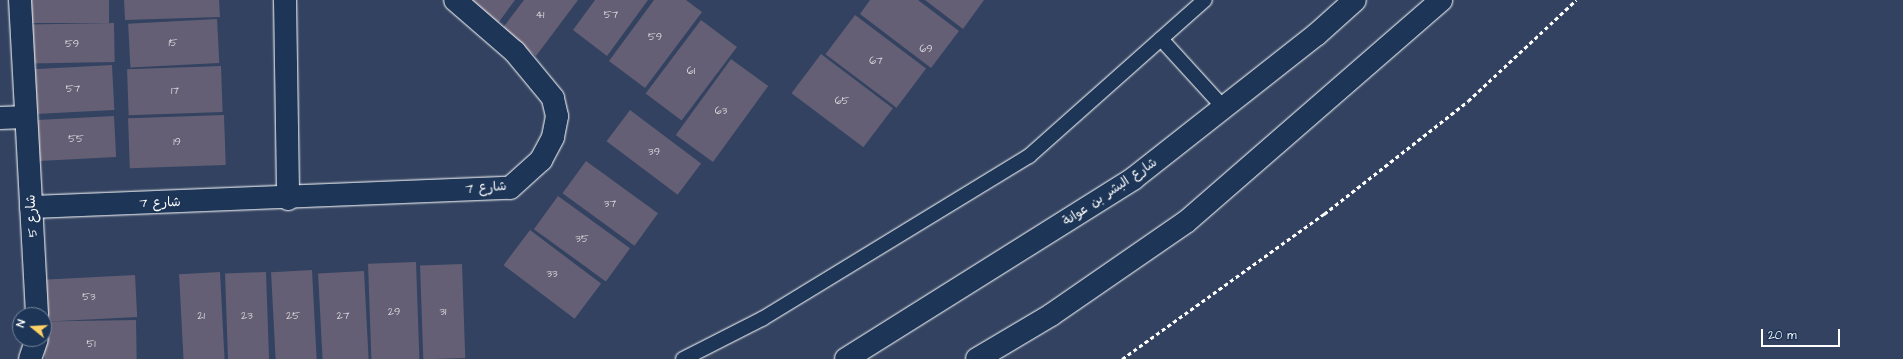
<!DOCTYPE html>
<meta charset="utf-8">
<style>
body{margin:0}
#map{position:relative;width:1903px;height:359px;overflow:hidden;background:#324260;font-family:"Architects Daughter","Playpen Sans Arabic",sans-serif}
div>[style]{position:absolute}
.building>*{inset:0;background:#645f74;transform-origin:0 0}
.path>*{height:2.5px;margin-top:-1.25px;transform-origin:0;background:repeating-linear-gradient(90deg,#fff 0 4px,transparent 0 7px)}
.roads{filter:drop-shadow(0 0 1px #fff) drop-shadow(0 0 1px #fff)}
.service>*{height:14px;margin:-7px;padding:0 7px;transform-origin:7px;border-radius:7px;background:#1d3557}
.minor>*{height:22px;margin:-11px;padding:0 11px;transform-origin:11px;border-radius:11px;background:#1d3557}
.secondary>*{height:22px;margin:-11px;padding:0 11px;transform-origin:11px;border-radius:11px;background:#1d3557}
span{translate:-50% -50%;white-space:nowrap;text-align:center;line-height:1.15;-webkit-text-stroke:3px #1d3557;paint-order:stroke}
.number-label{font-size:11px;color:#d8d7dc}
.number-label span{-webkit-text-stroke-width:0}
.street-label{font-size:13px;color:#fff}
.north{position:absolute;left:12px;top:307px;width:40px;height:40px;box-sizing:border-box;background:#1d3557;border:1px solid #77869a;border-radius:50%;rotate:288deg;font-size:11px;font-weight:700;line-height:16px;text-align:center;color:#fff}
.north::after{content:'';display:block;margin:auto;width:14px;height:18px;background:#ffd166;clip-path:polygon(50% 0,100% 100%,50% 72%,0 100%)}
.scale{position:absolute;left:1761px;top:329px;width:79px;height:18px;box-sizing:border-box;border:2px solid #fff;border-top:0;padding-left:5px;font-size:12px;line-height:14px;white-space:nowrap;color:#fff;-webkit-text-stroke:3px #1d3557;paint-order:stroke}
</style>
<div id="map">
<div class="building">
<i style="left:26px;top:0;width:83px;height:23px"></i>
<i style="clip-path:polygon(124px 0,219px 0,220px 17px,125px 20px)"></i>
<i style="clip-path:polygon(461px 0,515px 0,496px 26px)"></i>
<i style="clip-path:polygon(524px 0,578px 0,536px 56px,502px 29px)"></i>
<i style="clip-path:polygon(595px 0,648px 0,607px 56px,573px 30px)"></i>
<i style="clip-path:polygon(654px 0,686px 0,702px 12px,645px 88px,609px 61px)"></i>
<i style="clip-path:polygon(870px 0,918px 0,959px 31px,931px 68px,860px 14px)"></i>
<i style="clip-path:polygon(925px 0,984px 0,963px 29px)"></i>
<i style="left:855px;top:15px;width:89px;height:49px;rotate:37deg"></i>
<i style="left:217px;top:19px;width:44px;height:89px;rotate:87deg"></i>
<i style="left:701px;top:20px;width:45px;height:92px;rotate:37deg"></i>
<i style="left:114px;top:23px;width:39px;height:85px;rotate:89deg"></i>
<i style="left:821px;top:54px;width:90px;height:49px;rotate:37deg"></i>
<i style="left:731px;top:59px;width:46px;height:94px;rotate:36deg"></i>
<i style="left:112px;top:65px;width:45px;height:79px;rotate:87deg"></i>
<i style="left:221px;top:66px;width:46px;height:94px;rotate:88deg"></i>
<i style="left:630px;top:110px;width:89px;height:39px;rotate:37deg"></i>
<i style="left:224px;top:115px;width:50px;height:96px;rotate:88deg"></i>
<i style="left:114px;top:116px;width:41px;height:77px;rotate:87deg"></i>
<i style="left:586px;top:161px;width:89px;height:40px;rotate:36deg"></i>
<i style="left:558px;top:196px;width:89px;height:41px;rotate:36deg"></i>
<i style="left:530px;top:230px;width:89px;height:44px;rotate:37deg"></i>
<i style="left:416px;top:262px;width:97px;height:48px;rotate:88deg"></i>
<i style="left:462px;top:264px;width:94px;height:42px;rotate:88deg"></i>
<i style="left:312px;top:270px;width:89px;height:41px;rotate:87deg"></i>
<i style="left:364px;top:271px;width:88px;height:46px;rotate:87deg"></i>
<i style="left:220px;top:272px;width:87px;height:41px;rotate:87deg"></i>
<i style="left:266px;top:272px;width:87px;height:41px;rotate:88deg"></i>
<i style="left:135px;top:275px;width:42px;height:93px;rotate:87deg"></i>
<i style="left:136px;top:320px;width:39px;height:92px;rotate:89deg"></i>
</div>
<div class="path">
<i style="left:1122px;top:359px;width:249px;rotate:-35.7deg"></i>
<i style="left:1324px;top:214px;width:183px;rotate:-38.1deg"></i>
<i style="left:1468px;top:101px;width:148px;rotate:-43.1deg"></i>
</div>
<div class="roads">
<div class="service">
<i style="left:1161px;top:39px;width:93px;rotate:47.6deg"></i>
<i style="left:683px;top:359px;width:89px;rotate:-26.9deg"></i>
<i style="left:762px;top:319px;width:313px;rotate:-31.4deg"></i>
<i style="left:1029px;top:156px;width:235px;rotate:-41.6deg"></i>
</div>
<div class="minor">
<i style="left:20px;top:0;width:315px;rotate:86.9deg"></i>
<i style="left:285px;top:0;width:199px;rotate:89.1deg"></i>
<i style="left:0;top:118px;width:26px;rotate:-2deg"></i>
<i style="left:31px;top:207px;width:479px;rotate:-2.3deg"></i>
<i style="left:510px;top:188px;width:42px;rotate:-42.1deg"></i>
<i style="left:541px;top:160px;width:26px;rotate:-62deg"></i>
<i style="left:553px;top:137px;width:21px;rotate:-79deg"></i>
<i style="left:557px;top:116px;width:18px;rotate:-103deg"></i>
<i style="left:553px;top:98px;width:60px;rotate:-129.6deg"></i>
<i style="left:515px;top:52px;width:79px;rotate:-139.1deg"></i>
<i style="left:30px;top:359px;width:21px;rotate:-71deg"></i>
</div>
<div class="secondary">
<i style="left:846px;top:359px;width:340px;rotate:-32.1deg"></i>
<i style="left:1134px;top:178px;width:231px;rotate:-38.2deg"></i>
<i style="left:1316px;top:35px;width:52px;rotate:-41.9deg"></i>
<i style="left:977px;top:359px;width:86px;rotate:-30.7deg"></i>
<i style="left:1051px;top:315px;width:164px;rotate:-34.6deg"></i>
<i style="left:1186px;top:222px;width:338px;rotate:-41deg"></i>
</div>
</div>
<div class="number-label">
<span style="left:540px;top:15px">41</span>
<span style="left:611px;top:15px">57</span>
<span style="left:655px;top:37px">59</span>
<span style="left:173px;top:43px">15</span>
<span style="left:72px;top:44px">59</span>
<span style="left:926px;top:49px">69</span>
<span style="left:876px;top:61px">67</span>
<span style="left:691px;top:71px">61</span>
<span style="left:73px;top:89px">57</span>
<span style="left:175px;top:91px">17</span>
<span style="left:842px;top:101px">65</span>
<span style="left:721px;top:111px">63</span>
<span style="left:76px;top:139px">55</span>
<span style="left:177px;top:142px">19</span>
<span style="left:654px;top:152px">39</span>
<span style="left:610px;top:204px">37</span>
<span style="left:582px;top:239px">35</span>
<span style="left:552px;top:274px">33</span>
<span style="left:89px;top:297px">53</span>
<span style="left:394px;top:312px">29</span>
<span style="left:443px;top:312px">31</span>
<span style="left:201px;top:316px">21</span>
<span style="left:247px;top:316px">23</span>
<span style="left:293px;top:316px">25</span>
<span style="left:343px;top:316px">27</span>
<span style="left:91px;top:344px">51</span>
</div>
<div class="street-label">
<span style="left:486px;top:188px;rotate:-5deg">شارع 7</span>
<span style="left:1110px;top:192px;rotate:-34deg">شارع البشر بن عوانة</span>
<span style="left:160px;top:203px;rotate:-2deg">شارع 7</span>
<span style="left:32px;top:216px;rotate:-93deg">شارع 5</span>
</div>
<div class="north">N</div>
<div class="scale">20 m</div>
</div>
